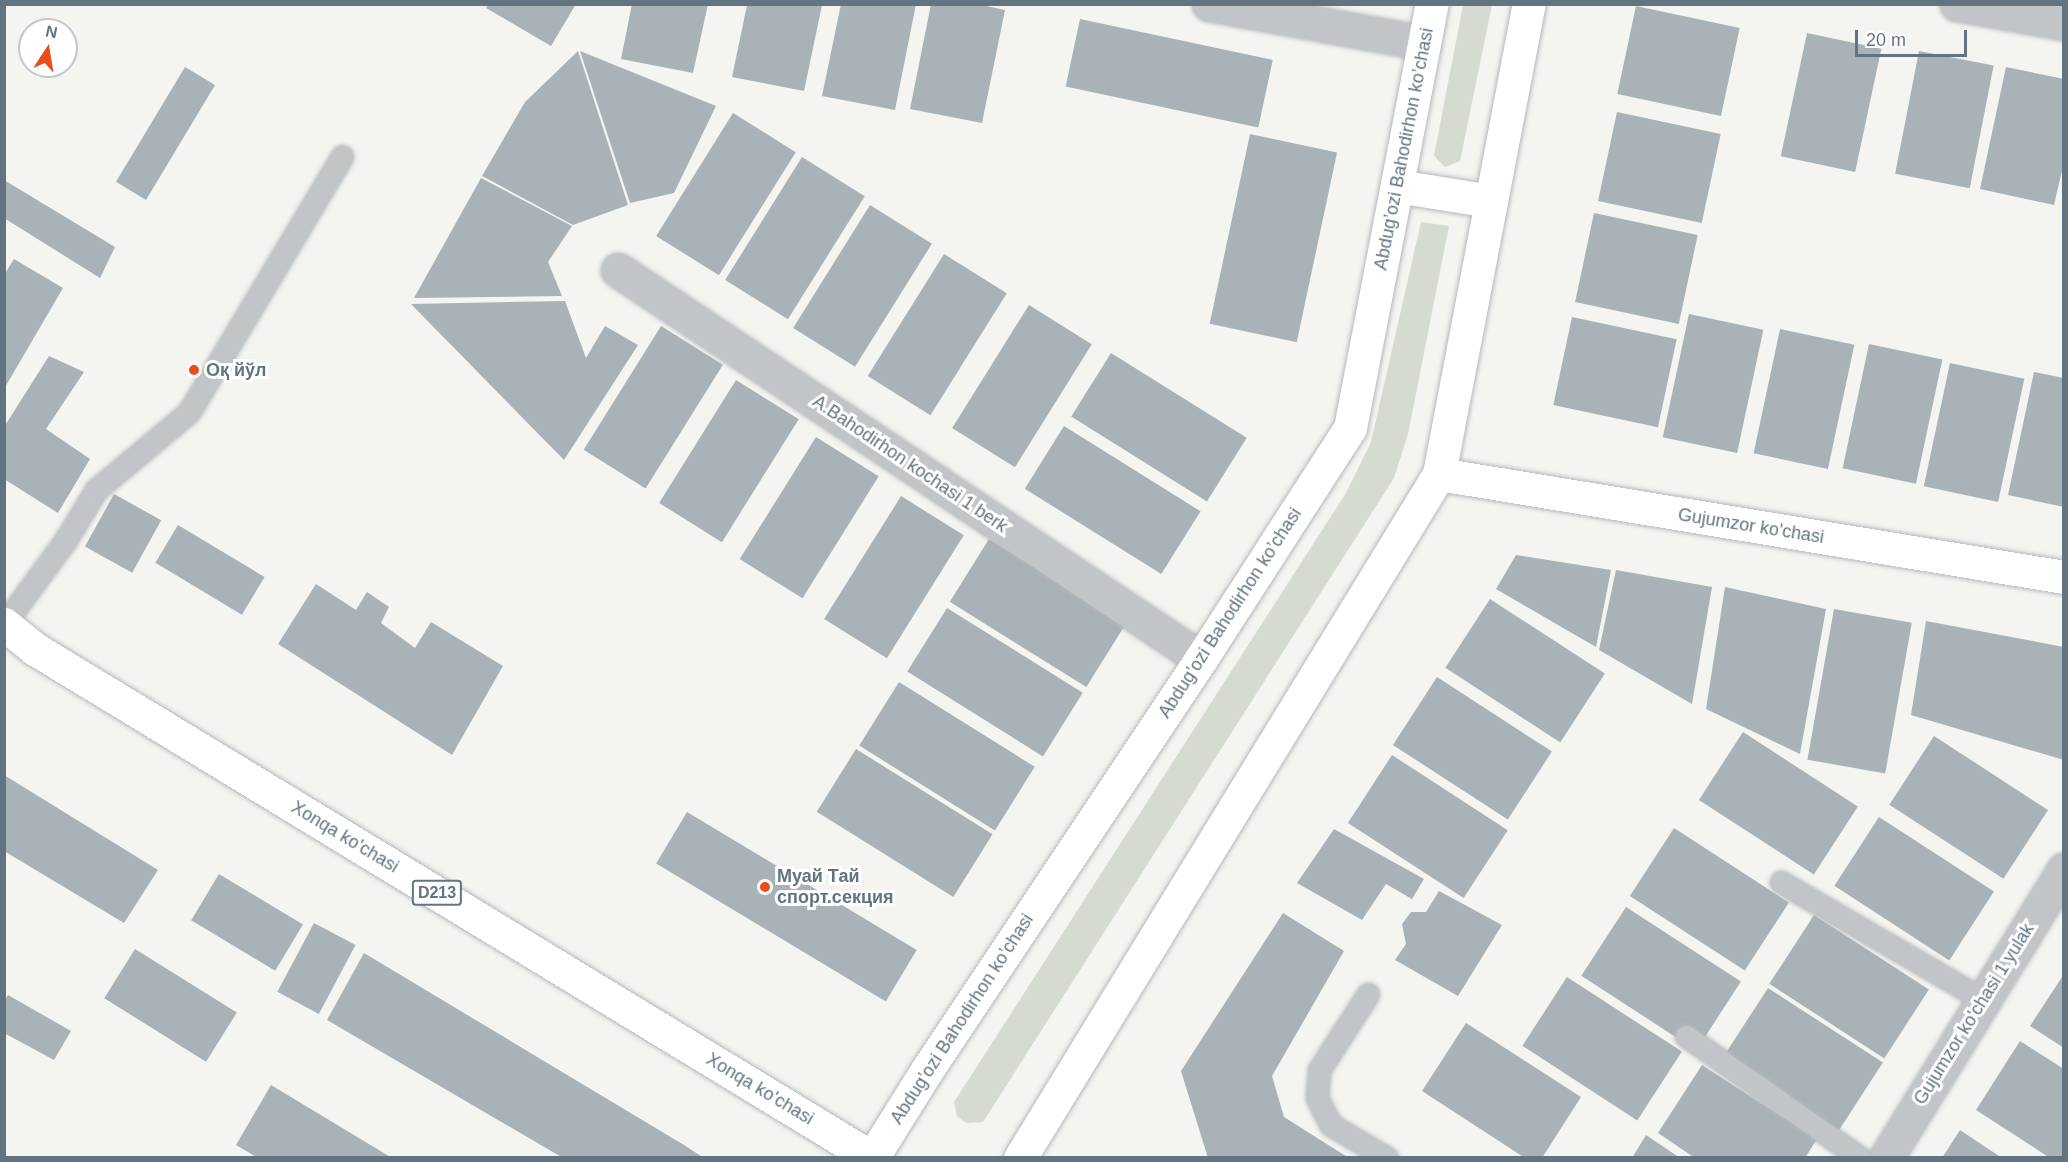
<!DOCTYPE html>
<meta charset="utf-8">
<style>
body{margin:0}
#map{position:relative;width:2068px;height:1162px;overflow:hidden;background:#f4f4f0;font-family:Helvetica,sans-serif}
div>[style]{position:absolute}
.green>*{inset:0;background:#d5dbd1}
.building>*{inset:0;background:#a9b2b7;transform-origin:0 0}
.roads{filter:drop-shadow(0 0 2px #b3b9bd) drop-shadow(0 0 2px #b3b9bd)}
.lane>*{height:21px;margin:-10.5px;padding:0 10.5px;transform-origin:10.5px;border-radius:10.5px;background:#c1c5c8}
.street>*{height:33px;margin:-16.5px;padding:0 16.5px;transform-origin:16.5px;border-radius:16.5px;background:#c1c5c8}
.secondary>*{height:33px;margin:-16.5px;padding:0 16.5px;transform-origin:16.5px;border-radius:16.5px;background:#fff}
.primary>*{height:33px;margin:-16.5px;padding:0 16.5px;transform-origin:16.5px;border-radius:16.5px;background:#fff}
.dots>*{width:16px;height:16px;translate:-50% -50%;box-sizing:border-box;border:3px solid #fff;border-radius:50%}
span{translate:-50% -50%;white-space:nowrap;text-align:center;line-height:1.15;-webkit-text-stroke:6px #fff;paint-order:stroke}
.shield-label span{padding:2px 4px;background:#fff;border:2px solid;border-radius:4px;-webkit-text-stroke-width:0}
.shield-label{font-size:16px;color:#627482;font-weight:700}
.street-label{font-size:18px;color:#627482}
.poi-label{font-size:18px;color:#627482;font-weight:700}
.left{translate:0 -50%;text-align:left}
.frame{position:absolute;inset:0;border:6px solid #627482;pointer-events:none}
.north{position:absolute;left:18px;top:18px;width:60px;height:60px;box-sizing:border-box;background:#fff;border:2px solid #c0c7cd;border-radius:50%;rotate:12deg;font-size:16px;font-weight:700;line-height:24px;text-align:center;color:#627482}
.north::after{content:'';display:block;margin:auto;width:21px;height:27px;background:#e94d1b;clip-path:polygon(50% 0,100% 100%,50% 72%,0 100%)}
.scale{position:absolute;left:1855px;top:30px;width:112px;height:27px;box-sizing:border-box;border:3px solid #627482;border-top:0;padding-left:8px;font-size:18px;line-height:21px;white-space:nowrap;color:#627482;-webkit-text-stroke:4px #fff;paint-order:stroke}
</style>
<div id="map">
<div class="green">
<i style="clip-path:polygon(1463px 5px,1492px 5px,1460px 161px,1445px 167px,1434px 156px)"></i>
<i style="clip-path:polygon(1421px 222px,1449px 226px,1408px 434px,1394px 478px,983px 1122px,966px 1123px,957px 1116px,954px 1102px,1346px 493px,1371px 442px)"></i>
</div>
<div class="building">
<i style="clip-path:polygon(488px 4px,576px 4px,551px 46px,486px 8px)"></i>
<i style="clip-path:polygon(632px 4px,708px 4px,693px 73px,621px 59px)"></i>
<i style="clip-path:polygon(841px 4px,916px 4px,895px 110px,822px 96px)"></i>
<i style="clip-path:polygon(931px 4px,977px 4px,1005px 10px,982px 123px,910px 109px)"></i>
<i style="clip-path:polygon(747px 5px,822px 5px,804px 91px,732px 77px)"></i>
<i style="left:1636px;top:6px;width:106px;height:90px;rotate:12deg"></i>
<i style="left:1080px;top:19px;width:197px;height:69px;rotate:12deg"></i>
<i style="left:1807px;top:33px;width:76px;height:126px;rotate:12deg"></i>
<i style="clip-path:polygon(578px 51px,628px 205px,573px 225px,482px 176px,525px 102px)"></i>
<i style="clip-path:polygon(580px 51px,716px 106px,674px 193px,630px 203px)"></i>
<i style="left:1919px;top:51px;width:76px;height:125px;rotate:11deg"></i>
<i style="left:185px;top:67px;width:35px;height:134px;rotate:31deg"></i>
<i style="clip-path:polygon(2006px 67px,2064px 79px,2064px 162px,2054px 205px,1980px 189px)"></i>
<i style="left:1617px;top:112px;width:106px;height:91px;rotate:12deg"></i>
<i style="left:733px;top:113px;width:74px;height:145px;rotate:32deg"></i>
<i style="left:1250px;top:134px;width:89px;height:194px;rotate:12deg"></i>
<i style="left:802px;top:157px;width:74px;height:145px;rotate:32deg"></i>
<i style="clip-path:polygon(481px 178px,572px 226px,548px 262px,562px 296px,414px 298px)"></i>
<i style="clip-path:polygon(4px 180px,115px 247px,100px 278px,4px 218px)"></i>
<i style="left:870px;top:205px;width:73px;height:145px;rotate:32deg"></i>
<i style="left:1594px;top:213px;width:106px;height:91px;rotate:12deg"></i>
<i style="left:944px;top:254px;width:74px;height:144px;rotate:32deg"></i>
<i style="clip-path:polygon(14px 259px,63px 288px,4px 389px,4px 275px)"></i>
<i style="clip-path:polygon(565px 301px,586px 358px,605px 326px,638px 345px,564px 460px,411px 304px)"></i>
<i style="left:1029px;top:305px;width:74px;height:145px;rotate:32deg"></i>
<i style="left:1689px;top:314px;width:76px;height:126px;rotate:12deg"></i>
<i style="left:1572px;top:317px;width:107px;height:90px;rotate:12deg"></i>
<i style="left:661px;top:326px;width:73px;height:146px;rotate:32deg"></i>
<i style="left:1780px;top:329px;width:76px;height:127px;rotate:12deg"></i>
<i style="left:1869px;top:344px;width:75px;height:127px;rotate:12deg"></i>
<i style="left:1111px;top:353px;width:160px;height:75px;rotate:32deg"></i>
<i style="clip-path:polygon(49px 356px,84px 372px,46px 429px,90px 459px,58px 513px,4px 479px,4px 427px)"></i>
<i style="left:1950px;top:363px;width:76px;height:126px;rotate:12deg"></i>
<i style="clip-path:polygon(2034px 372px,2064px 378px,2064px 507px,2008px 495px)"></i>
<i style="left:736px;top:380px;width:74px;height:145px;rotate:32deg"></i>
<i style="left:1064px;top:426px;width:161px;height:74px;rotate:32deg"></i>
<i style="left:816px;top:437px;width:74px;height:144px;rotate:32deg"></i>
<i style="left:114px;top:494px;width:54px;height:60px;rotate:29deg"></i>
<i style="left:901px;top:496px;width:74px;height:145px;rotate:32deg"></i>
<i style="left:178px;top:525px;width:101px;height:44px;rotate:31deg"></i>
<i style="left:989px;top:539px;width:161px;height:74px;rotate:32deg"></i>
<i style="clip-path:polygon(1516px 555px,1611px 570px,1596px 647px,1496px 589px)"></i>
<i style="clip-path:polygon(1616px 570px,1712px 587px,1692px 704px,1599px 650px)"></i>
<i style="clip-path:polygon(316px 584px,356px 610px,367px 592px,389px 607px,381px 623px,415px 648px,431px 622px,503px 666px,452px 755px,278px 644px)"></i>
<i style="clip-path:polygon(1725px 587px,1826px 609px,1800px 754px,1706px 709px)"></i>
<i style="left:1490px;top:599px;width:137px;height:82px;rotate:33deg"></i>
<i style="left:947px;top:608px;width:160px;height:75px;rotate:32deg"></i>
<i style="left:1834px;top:609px;width:79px;height:153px;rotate:10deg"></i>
<i style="clip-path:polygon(1926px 621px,2064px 647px,2064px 760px,1911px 715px)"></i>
<i style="left:1437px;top:677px;width:137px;height:81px;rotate:33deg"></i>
<i style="left:899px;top:682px;width:160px;height:75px;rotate:32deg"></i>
<i style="left:1743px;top:732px;width:137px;height:81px;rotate:33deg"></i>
<i style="left:1934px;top:736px;width:136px;height:82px;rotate:33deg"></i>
<i style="left:856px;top:749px;width:161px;height:74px;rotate:32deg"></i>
<i style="left:1392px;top:755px;width:138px;height:81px;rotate:33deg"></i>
<i style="clip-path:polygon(4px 775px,158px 870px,124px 923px,4px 851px)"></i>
<i style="left:687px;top:812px;width:268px;height:60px;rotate:31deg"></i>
<i style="left:1879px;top:817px;width:137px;height:82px;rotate:33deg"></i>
<i style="left:1674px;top:828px;width:137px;height:81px;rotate:33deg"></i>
<i style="clip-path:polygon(1334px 829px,1424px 879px,1412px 899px,1386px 884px,1362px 920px,1297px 883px)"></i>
<i style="left:219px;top:874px;width:98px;height:54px;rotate:31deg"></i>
<i style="clip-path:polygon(1439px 891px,1502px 925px,1458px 996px,1395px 960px,1406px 944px,1402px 924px,1411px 912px,1426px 912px)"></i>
<i style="left:1626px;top:907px;width:137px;height:82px;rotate:33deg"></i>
<i style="clip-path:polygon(1283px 913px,1344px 951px,1272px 1076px,1284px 1117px,1349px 1158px,1208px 1158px,1181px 1071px)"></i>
<i style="left:1814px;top:915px;width:137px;height:82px;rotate:33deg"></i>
<i style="left:314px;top:923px;width:47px;height:78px;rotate:28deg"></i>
<i style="left:135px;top:949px;width:120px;height:58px;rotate:32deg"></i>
<i style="clip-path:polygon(364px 953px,684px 1145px,704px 1158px,563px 1158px,327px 1020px)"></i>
<i style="clip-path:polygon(2064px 974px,2064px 1048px,2030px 1026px)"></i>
<i style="left:1567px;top:977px;width:137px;height:82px;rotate:33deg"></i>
<i style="left:1768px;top:988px;width:137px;height:81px;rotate:33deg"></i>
<i style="clip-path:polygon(8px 995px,71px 1031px,54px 1060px,4px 1033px,4px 1001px)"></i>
<i style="clip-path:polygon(1466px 1023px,1581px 1097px,1542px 1158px,1525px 1158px,1422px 1091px)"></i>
<i style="clip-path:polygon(2020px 1041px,2064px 1069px,2064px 1158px,2050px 1158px,1976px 1110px)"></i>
<i style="clip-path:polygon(1702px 1065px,1817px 1139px,1805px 1158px,1695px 1158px,1658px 1133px)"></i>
<i style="clip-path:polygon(271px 1085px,392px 1158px,258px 1158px,236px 1145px)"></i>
<i style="clip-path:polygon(1960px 1130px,2002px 1158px,1942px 1158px)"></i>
<i style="clip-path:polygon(1646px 1135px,1680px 1158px,1632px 1158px)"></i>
</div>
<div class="roads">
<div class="lane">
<i style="left:4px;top:624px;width:103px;rotate:-53.7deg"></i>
<i style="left:65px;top:541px;width:60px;rotate:-58.7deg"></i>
<i style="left:96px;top:490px;width:121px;rotate:-40deg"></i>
<i style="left:189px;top:412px;width:298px;rotate:-59.1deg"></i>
<i style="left:1781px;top:882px;width:233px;rotate:30.2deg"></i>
<i style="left:1368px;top:994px;width:90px;rotate:122.8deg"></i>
<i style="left:1319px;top:1070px;width:28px;rotate:94deg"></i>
<i style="left:1317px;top:1098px;width:30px;rotate:63deg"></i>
<i style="left:1331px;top:1125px;width:65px;rotate:30.5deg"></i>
<i style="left:1686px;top:1036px;width:213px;rotate:35deg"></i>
</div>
<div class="street">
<i style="left:1209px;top:4px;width:219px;rotate:10.3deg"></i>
<i style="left:1957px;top:4px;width:109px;rotate:10.1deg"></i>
<i style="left:618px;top:270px;width:701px;rotate:33.71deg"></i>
<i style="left:1886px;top:1158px;width:339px;rotate:-58.3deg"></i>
</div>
<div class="secondary">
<i style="left:1397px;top:186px;width:95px;rotate:9.1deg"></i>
<i style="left:1439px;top:474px;width:633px;rotate:9.36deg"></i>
<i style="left:872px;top:1158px;width:104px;rotate:-58deg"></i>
<i style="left:927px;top:1070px;width:494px;rotate:-56.3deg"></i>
<i style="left:1201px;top:659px;width:275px;rotate:-57.2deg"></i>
<i style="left:1350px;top:428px;width:432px;rotate:-79.1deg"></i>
<i style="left:1020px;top:1158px;width:802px;rotate:-58.51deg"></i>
<i style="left:1439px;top:474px;width:479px;rotate:-79.2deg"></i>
</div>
<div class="primary">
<i style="left:4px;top:624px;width:40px;rotate:39deg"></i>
<i style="left:35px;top:649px;width:980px;rotate:31.3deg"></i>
</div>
</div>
<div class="dots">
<i style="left:194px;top:370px;background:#e94d1b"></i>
<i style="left:765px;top:887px;background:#e94d1b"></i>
</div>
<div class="shield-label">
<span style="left:437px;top:893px">D213</span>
</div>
<div class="street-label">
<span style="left:1404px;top:149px;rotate:-79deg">Abdug’ozi Bahodirhon ko’chasi</span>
<span style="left:910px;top:464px;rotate:34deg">A.Bahodirhon kochasi 1 berk</span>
<span style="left:1751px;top:526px;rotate:9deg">Gujumzor ko'chasi</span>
<span style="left:1230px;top:613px;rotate:-57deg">Abdug’ozi Bahodirhon ko’chasi</span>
<span style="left:345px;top:837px;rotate:31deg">Xonqa ko'chasi</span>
<span style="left:1974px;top:1014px;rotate:-58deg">Gujumzor ko'chasi 1 yulak</span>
<span style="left:962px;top:1019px;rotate:-57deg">Abdug’ozi Bahodirhon ko’chasi</span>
<span style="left:760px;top:1089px;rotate:31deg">Xonqa ko'chasi</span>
</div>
<div class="poi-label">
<span class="left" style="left:206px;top:370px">Оқ йўл</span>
<span class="left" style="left:777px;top:887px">Муай Тай<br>спорт.секция</span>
</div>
<div class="frame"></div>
<div class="north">N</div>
<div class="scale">20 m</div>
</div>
